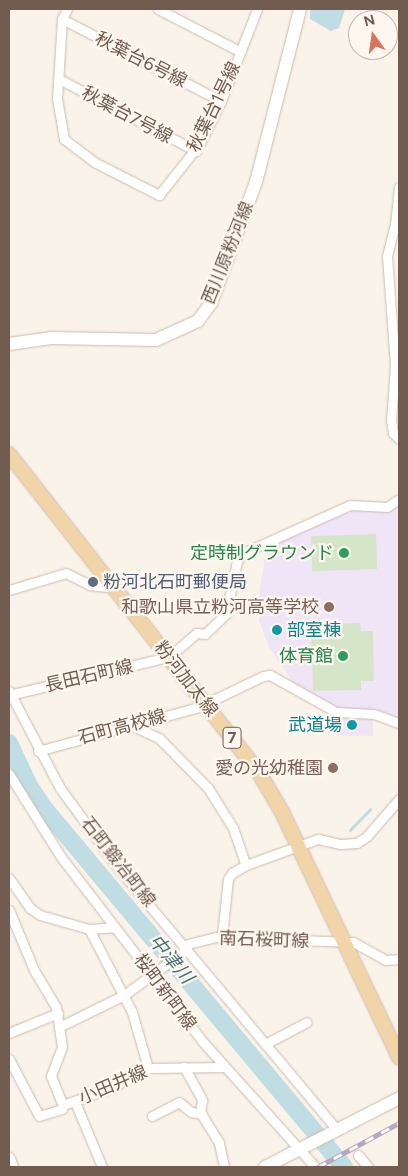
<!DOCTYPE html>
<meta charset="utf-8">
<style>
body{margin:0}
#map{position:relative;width:408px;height:1176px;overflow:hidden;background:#faf3e9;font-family:Figtree,"Noto Sans JP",sans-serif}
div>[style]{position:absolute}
.education>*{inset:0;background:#f0e5f7}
.green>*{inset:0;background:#d5e6c8;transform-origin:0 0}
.water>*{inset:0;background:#bfdde2}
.stream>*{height:3px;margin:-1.5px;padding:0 1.5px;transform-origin:1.5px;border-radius:1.5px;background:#bfdde2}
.river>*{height:18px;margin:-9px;padding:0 9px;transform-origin:9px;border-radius:9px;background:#bfdde2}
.roads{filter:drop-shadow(0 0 1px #cbbbb0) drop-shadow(0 0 1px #cbbbb0)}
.street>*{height:9px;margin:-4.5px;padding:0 4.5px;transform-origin:4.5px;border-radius:4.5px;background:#fff}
.secondary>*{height:12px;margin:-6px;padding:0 6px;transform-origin:6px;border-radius:6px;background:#fff}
.primary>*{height:14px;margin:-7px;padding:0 7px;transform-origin:7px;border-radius:7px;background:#f1d5a9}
.rail>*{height:5px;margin-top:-2.5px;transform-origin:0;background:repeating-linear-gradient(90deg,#fdf7ef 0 9px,#b6a8c3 0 18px);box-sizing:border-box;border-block:1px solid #b6a8c3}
.dots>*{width:14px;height:14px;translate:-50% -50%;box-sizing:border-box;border:2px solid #fdf7ef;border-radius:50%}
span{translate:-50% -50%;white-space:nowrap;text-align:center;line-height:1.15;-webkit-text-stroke:4.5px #fdf7ef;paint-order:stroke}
.shield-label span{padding:1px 4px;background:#fdf7ef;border:1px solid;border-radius:4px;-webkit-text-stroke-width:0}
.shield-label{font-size:16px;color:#725b4f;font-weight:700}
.street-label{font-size:18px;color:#725b4f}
.leisure-label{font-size:18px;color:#27864d}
.right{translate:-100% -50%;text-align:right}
.service-label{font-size:18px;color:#4e5e75}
.left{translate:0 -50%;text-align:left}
.education-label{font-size:18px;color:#785e54}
.culture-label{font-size:18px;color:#0d838f}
.water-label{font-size:19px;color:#47747b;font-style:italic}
.frame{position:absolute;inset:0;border:10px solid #725b4f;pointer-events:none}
.north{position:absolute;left:348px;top:10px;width:50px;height:50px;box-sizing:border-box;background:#fdf7ef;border:1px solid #c5b9af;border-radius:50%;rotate:346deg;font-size:14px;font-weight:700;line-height:20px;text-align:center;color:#725b4f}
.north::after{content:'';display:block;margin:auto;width:18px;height:22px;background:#d6755c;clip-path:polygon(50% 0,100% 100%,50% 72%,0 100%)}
</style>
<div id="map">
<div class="education">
<i style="clip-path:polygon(399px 503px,399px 727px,373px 718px,373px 736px,331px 735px,332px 708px,296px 687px,268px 645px,259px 620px,259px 595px,265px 557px,271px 544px,355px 510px,392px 509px)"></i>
</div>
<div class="green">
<i style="left:376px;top:534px;width:35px;height:65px;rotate:88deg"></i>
<i style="clip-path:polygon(360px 623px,361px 631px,373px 631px,374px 681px,361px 681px,361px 690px,313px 691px,311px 624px)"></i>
</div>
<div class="water">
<i style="clip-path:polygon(310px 9px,345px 9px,339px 28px,331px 31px,310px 19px)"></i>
</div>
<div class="stream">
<i style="left:350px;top:830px;width:29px;rotate:-46deg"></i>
</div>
<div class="river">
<i style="left:9px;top:743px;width:47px;rotate:65.1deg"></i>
<i style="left:29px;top:786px;width:25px;rotate:56deg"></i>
<i style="left:43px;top:807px;width:469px;rotate:50.1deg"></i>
</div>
<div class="roads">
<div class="street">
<i style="left:67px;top:9px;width:11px;rotate:117deg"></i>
<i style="left:62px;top:19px;width:79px;rotate:93.6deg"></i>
<i style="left:57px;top:98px;width:42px;rotate:80.3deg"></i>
<i style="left:64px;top:139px;width:40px;rotate:37deg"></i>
<i style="left:96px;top:163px;width:71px;rotate:26.9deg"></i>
<i style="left:159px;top:195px;width:66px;rotate:-51.7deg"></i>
<i style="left:200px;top:143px;width:47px;rotate:-63.4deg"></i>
<i style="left:221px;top:101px;width:99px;rotate:-68.6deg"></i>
<i style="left:158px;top:9px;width:93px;rotate:27.4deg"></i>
<i style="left:62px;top:19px;width:179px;rotate:27.3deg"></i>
<i style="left:59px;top:79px;width:155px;rotate:27.7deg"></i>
<i style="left:399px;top:187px;width:37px;rotate:96deg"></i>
<i style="left:395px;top:224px;width:33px;rotate:104deg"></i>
<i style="left:387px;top:256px;width:110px;rotate:85.8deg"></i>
<i style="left:395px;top:366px;width:54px;rotate:94.2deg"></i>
<i style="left:391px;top:420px;width:13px;rotate:81deg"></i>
<i style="left:393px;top:433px;width:8px;rotate:45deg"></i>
<i style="left:9px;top:590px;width:59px;rotate:-16.6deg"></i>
<i style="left:66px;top:573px;width:27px;rotate:27deg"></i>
<i style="left:90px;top:585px;width:23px;rotate:7deg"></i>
<i style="left:9px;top:691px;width:110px;rotate:62.3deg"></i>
<i style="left:60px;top:788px;width:100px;rotate:53.9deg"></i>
<i style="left:119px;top:869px;width:340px;rotate:50.1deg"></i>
<i style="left:9px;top:695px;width:164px;rotate:-13.4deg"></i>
<i style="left:169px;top:657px;width:37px;rotate:-41deg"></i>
<i style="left:197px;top:633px;width:8px;rotate:7deg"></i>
<i style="left:205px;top:634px;width:29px;rotate:-44deg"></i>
<i style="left:226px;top:614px;width:54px;rotate:-78.3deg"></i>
<i style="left:237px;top:561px;width:10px;rotate:-53deg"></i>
<i style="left:243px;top:553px;width:117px;rotate:-24.2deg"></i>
<i style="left:350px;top:505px;width:37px;rotate:3deg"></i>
<i style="left:387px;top:507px;width:14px;rotate:-34deg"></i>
<i style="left:213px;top:700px;width:55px;rotate:-25.6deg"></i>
<i style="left:263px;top:676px;width:7px;rotate:-8deg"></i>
<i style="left:270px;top:675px;width:76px;rotate:29.3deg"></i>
<i style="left:336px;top:712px;width:38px;rotate:3deg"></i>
<i style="left:374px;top:714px;width:27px;rotate:20deg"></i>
<i style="left:130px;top:725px;width:32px;rotate:24deg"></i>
<i style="left:159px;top:738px;width:70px;rotate:45.6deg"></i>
<i style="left:208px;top:788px;width:47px;rotate:58deg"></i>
<i style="left:233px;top:828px;width:39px;rotate:71deg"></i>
<i style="left:246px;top:865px;width:77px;rotate:-19.9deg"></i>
<i style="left:318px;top:839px;width:23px;rotate:13deg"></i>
<i style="left:340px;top:844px;width:17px;rotate:-3deg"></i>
<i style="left:357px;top:843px;width:12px;rotate:-35deg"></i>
<i style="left:367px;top:836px;width:49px;rotate:-49.1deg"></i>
<i style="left:38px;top:751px;width:174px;rotate:-15.3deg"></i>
<i style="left:9px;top:774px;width:98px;rotate:57.9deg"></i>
<i style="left:61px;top:857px;width:233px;rotate:52.5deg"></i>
<i style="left:203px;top:1042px;width:168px;rotate:48.1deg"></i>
<i style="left:9px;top:878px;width:37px;rotate:55deg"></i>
<i style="left:30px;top:908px;width:12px;rotate:35deg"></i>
<i style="left:40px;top:915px;width:51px;rotate:15.9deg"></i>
<i style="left:89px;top:929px;width:26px;rotate:-4deg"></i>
<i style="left:9px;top:910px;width:65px;rotate:67.4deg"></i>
<i style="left:34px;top:970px;width:43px;rotate:59.3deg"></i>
<i style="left:56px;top:1007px;width:40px;rotate:81.5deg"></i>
<i style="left:62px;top:1047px;width:31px;rotate:111deg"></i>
<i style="left:51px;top:1076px;width:31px;rotate:68deg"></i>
<i style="left:89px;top:929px;width:93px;rotate:62.6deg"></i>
<i style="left:132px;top:1012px;width:58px;rotate:74.1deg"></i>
<i style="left:222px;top:936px;width:57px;rotate:-84deg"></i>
<i style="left:228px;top:879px;width:7px;rotate:-56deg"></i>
<i style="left:232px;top:873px;width:16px;rotate:-30deg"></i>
<i style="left:61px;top:1026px;width:70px;rotate:-26.2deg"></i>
<i style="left:124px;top:995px;width:77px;rotate:-36deg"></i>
<i style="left:186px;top:950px;width:6px;rotate:-72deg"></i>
<i style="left:188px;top:944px;width:29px;rotate:-14deg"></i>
<i style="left:216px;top:937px;width:137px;rotate:2.1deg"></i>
<i style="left:353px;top:942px;width:37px;rotate:29deg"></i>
<i style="left:385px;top:960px;width:14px;rotate:-4deg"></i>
<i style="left:9px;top:1033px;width:53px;rotate:-22.2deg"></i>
<i style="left:265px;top:1044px;width:47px;rotate:-27.6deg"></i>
<i style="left:9px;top:1059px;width:64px;rotate:62.2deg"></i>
<i style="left:39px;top:1116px;width:24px;rotate:-17deg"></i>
<i style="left:62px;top:1109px;width:4px;rotate:-76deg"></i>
<i style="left:184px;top:1067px;width:38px;rotate:61deg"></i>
<i style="left:202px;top:1100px;width:12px;rotate:99deg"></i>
<i style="left:200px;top:1112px;width:36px;rotate:58deg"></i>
<i style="left:219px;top:1143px;width:25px;rotate:78deg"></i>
<i style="left:75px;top:1102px;width:70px;rotate:67.4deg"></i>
<i style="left:63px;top:1105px;width:51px;rotate:-19.5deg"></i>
<i style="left:111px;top:1088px;width:42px;rotate:-28.4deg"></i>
<i style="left:148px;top:1068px;width:77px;rotate:-0.7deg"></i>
<i style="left:152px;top:1116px;width:30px;rotate:-27deg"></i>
<i style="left:179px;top:1102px;width:16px;rotate:40deg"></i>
<i style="left:191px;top:1112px;width:11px;rotate:10deg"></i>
<i style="left:358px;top:1155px;width:16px;rotate:50deg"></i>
</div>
<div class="secondary">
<i style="left:9px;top:344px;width:42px;rotate:-8.1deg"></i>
<i style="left:51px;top:338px;width:105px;rotate:1.1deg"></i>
<i style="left:156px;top:340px;width:46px;rotate:-24.3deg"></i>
<i style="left:198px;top:321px;width:22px;rotate:-54deg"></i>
<i style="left:211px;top:303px;width:129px;rotate:-69.6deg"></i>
<i style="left:256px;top:182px;width:179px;rotate:-75.7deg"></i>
<i style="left:9px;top:1159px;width:9px;rotate:69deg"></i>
<i style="left:265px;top:1167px;width:151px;rotate:-27.2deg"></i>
</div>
<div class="primary">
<i style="left:9px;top:454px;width:403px;rotate:51.9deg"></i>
<i style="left:258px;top:771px;width:48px;rotate:59.7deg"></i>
<i style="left:282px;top:812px;width:272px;rotate:64.5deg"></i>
</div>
</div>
<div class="rail">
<i style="left:318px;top:1167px;width:92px;rotate:-28.5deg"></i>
</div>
<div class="dots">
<i style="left:344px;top:553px;background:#2e9e5b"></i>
<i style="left:93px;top:582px;background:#5c6f8a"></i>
<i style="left:329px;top:607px;background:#8d6e63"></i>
<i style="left:277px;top:630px;background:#0f9aa8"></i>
<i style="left:343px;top:656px;background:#2e9e5b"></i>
<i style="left:352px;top:725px;background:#0f9aa8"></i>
<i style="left:333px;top:768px;background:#8d6e63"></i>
</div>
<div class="shield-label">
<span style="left:232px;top:738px">7</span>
</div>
<div class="street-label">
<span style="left:141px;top:60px;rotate:27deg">秋葉台6号線</span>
<span style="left:214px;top:107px;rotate:-64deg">秋葉台1号線</span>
<span style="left:127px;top:115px;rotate:28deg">秋葉台7号線</span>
<span style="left:228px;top:253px;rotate:-68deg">西川原粉河線</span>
<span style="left:89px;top:676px;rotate:-13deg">長田石町線</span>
<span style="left:186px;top:679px;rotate:52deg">粉河加太線</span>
<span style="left:122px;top:727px;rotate:-15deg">石町高校線</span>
<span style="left:118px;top:862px;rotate:52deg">石町鍛冶町線</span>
<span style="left:264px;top:940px;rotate:2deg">南石桜町線</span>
<span style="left:165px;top:992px;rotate:53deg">桜町新町線</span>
<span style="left:113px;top:1085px;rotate:-23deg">小田井線</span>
</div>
<div class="leisure-label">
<span class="right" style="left:334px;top:553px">定時制グラウンド</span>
<span class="right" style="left:333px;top:656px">体育館</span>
</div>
<div class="service-label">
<span class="left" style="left:103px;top:582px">粉河北石町郵便局</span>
</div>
<div class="education-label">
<span class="right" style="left:319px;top:607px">和歌山県立粉河高等学校</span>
<span class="right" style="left:323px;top:768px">愛の光幼稚園</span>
</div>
<div class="culture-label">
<span class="left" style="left:287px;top:630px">部室棟</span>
<span class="right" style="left:342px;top:725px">武道場</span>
</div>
<div class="water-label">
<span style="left:171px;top:959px;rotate:50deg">中津川</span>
</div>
<div class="frame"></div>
<div class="north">N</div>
</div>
